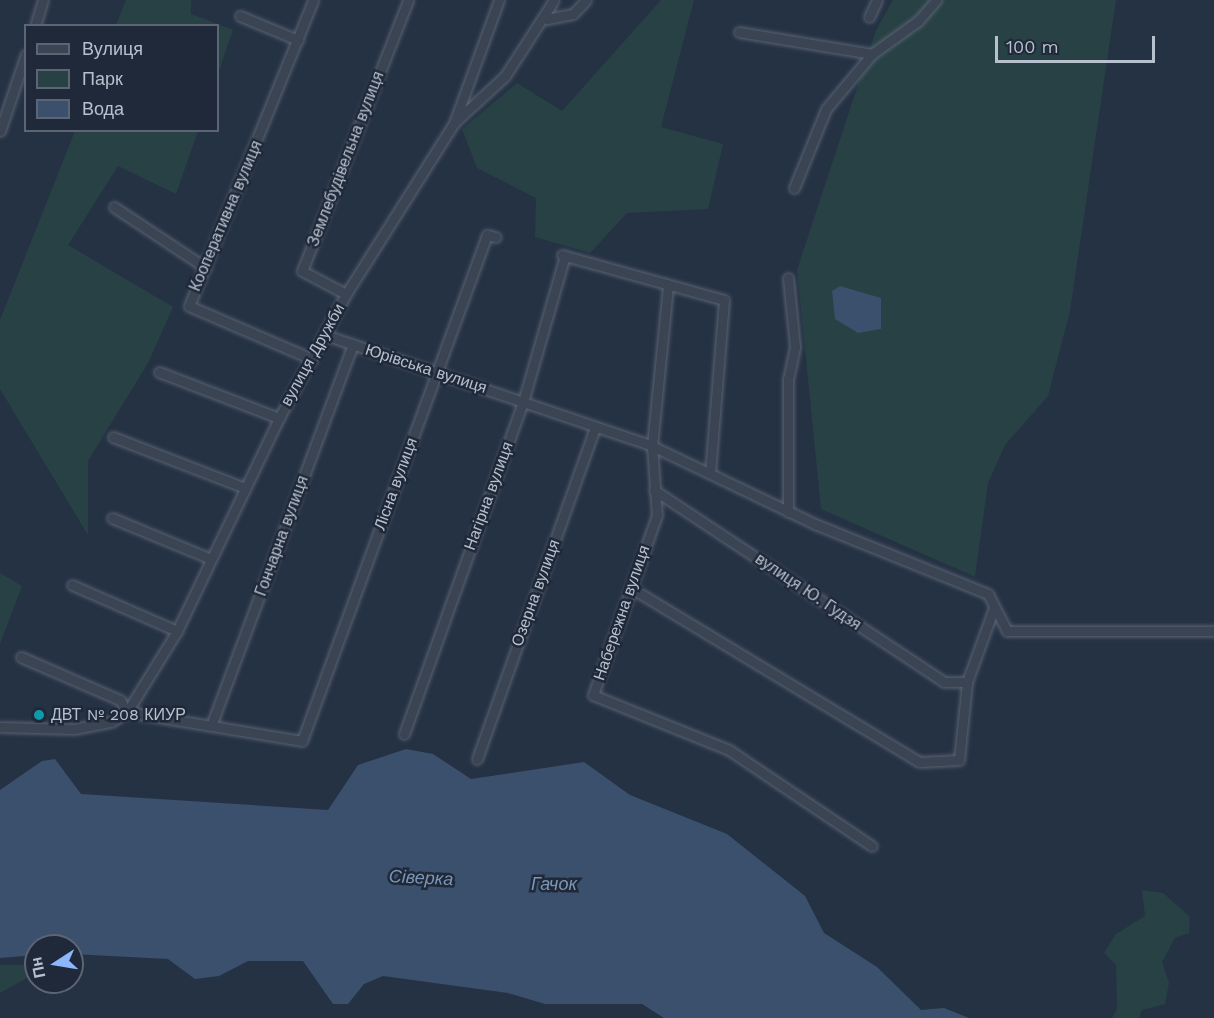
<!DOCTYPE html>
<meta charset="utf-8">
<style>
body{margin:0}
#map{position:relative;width:1214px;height:1018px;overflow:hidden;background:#253244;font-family:"Work Sans",sans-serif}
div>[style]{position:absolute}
.green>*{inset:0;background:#274145}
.water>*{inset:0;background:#3a506d}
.roads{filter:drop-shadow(0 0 2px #586271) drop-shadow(0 0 2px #586271)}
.minor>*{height:9px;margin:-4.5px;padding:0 4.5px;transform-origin:4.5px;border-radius:4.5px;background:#3a4453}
.dots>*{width:16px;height:16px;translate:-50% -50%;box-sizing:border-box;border:3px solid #1f2939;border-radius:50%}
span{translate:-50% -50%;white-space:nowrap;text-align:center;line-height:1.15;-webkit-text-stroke:5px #1f2939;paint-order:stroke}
.street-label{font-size:16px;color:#b7c0cd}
.poi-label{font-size:16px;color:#b7c0cd}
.left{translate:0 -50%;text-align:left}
.water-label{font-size:18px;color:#7d96b5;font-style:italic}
.legend{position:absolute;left:24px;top:24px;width:195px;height:108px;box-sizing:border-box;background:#1f2939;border:2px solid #5c6574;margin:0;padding:8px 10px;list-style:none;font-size:18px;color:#b7c0cd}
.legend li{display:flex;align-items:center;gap:12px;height:30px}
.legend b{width:30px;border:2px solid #5c6574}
.north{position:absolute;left:24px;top:934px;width:60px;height:60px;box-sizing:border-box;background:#1f2939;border:2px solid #5c6574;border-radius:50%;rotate:258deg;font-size:16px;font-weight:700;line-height:24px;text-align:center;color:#b7c0cd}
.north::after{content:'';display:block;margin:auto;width:21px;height:27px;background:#8cb7fd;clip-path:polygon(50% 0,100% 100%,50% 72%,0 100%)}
.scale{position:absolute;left:995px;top:36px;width:160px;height:27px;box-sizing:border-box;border:3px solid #b7c0cd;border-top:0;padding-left:8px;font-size:18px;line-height:21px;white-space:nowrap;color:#b7c0cd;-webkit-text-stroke:4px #1f2939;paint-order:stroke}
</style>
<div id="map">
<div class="green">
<i style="clip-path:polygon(126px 0,191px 0,191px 14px,233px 30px,218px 74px,218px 26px,116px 25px)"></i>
<i style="clip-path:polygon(661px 0,694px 0,661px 127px,723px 144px,708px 209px,627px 213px,590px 253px,535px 237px,536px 198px,477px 168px,462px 129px,517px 83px,562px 111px)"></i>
<i style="clip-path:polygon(893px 0,1116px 0,1070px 311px,1048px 396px,1005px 445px,988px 483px,975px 577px,821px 509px,797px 270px,876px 30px)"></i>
<i style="clip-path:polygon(75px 131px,198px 131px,176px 194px,118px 166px,68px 245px,173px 307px,148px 363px,88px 461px,88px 535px,0 389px,0 320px)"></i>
<i style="clip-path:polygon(0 573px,22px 586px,0 644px)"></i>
<i style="clip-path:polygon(1142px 890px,1163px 893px,1190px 917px,1189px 933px,1175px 938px,1162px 962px,1169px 983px,1165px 1004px,1142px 1010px,1139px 1018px,1112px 1018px,1117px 1009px,1116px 965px,1104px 953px,1116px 934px,1145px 916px)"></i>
<i style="clip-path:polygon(0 965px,25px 965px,27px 978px,0 993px)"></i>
</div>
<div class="water">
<i style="clip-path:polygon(840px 286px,881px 298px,881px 329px,858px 333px,835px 319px,832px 291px)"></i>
<i style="clip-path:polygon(406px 749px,433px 754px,471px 779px,584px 762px,630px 795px,727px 834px,805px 896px,824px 933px,877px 967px,921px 1010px,944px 1008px,969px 1018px,664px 1018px,642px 1004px,545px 1004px,508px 993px,383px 976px,364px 984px,348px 1004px,333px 1004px,303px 961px,248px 961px,219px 976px,195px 979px,168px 959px,72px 954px,72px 946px,36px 946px,36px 955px,0 958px,0 790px,42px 761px,55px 759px,81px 794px,328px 810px,358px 765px)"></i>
</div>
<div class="roads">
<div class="minor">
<i style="left:240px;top:16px;width:63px;rotate:22.5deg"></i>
<i style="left:869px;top:17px;width:19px;rotate:-65deg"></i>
<i style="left:547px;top:19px;width:26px;rotate:-11deg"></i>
<i style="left:573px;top:14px;width:19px;rotate:-47deg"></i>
<i style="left:35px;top:26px;width:27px;rotate:-73deg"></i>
<i style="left:739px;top:32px;width:135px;rotate:9.4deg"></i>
<i style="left:456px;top:121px;width:67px;rotate:-42.6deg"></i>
<i style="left:505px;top:76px;width:90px;rotate:-57.2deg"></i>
<i style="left:0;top:131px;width:81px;rotate:-71.3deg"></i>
<i style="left:794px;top:188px;width:85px;rotate:-67.9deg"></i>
<i style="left:826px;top:109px;width:72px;rotate:-50.1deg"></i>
<i style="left:872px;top:54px;width:57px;rotate:-35.7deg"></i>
<i style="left:918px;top:21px;width:28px;rotate:-49deg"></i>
<i style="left:114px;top:207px;width:110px;rotate:33.5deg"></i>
<i style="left:562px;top:255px;width:168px;rotate:15.5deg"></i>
<i style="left:724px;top:300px;width:174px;rotate:94.6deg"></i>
<i style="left:788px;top:278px;width:69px;rotate:84.2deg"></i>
<i style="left:795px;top:347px;width:33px;rotate:102deg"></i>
<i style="left:788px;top:379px;width:133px;rotate:90deg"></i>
<i style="left:668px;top:286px;width:161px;rotate:95.7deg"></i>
<i style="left:652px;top:446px;width:69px;rotate:85.9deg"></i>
<i style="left:657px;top:515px;width:191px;rotate:109.6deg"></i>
<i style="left:593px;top:695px;width:147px;rotate:22deg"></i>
<i style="left:729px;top:750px;width:172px;rotate:33.9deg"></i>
<i style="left:346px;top:294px;width:50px;rotate:-152.4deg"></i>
<i style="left:302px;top:271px;width:291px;rotate:-68.6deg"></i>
<i style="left:325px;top:335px;width:345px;rotate:18.7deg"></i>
<i style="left:652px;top:446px;width:181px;rotate:25.6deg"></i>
<i style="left:815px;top:524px;width:187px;rotate:22deg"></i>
<i style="left:988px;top:594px;width:42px;rotate:62.8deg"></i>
<i style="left:1007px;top:631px;width:207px"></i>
<i style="left:312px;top:359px;width:134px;rotate:-156.7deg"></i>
<i style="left:189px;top:306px;width:330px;rotate:-67.9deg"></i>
<i style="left:159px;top:372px;width:129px;rotate:21deg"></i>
<i style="left:113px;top:437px;width:142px;rotate:21.1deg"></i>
<i style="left:654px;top:490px;width:348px;rotate:33.5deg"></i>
<i style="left:944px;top:682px;width:23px"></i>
<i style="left:112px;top:518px;width:107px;rotate:22.5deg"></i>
<i style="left:72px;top:585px;width:115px;rotate:23.7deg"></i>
<i style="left:631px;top:588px;width:336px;rotate:31.1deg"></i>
<i style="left:919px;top:762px;width:40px;rotate:-2.9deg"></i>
<i style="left:959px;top:760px;width:78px;rotate:-84.1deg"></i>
<i style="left:967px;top:682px;width:79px;rotate:-70deg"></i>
<i style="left:21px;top:657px;width:108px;rotate:23.5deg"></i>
<i style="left:120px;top:700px;width:14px;rotate:60deg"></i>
<i style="left:127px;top:712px;width:177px;rotate:9.4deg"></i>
<i style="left:302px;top:741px;width:539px;rotate:-69.92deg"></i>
<i style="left:487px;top:235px;width:9px;rotate:13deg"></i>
<i style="left:211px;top:726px;width:407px;rotate:-69.6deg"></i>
<i style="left:0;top:727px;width:74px;rotate:1.5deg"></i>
<i style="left:74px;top:729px;width:38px;rotate:-11deg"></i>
<i style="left:111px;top:722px;width:19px;rotate:-32deg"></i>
<i style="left:127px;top:712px;width:95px;rotate:-58.3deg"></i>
<i style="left:177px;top:631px;width:236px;rotate:-64.4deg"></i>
<i style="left:279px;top:418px;width:141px;rotate:-61.6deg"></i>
<i style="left:346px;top:294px;width:202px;rotate:-57.7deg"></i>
<i style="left:454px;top:123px;width:131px;rotate:-69.9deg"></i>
<i style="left:404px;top:734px;width:353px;rotate:-70.3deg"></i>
<i style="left:523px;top:402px;width:152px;rotate:-74deg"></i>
<i style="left:477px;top:759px;width:351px;rotate:-70.4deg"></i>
</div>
</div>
<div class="dots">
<i style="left:39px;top:715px;background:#0f9aa8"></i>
</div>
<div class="street-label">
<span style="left:346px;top:159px;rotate:-69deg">Землебудівельна вулиця</span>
<span style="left:226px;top:216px;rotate:-67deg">Кооперативна вулиця</span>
<span style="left:313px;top:355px;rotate:-61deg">вулиця Дружби</span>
<span style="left:426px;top:369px;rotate:18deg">Юрівська вулиця</span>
<span style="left:396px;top:484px;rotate:-70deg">Лісна вулиця</span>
<span style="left:489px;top:496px;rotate:-70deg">Нагірна вулиця</span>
<span style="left:282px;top:536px;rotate:-70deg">Гончарна вулиця</span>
<span style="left:808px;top:592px;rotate:34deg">вулиця Ю. Гудзя</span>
<span style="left:536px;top:593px;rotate:-70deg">Озерна вулиця</span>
<span style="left:622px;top:613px;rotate:-71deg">Набережна вулиця</span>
</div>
<div class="poi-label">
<span class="left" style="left:51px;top:715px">ДВТ № 208 КИУР</span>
</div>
<div class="water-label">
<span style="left:421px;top:878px;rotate:3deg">Сіверка</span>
<span style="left:554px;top:884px">Гачок</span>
</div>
<ul class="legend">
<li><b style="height:8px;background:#3a4453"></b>Вулиця</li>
<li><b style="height:16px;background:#274145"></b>Парк</li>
<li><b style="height:16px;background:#3a506d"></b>Вода</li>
</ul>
<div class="north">Пн</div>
<div class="scale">100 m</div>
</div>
